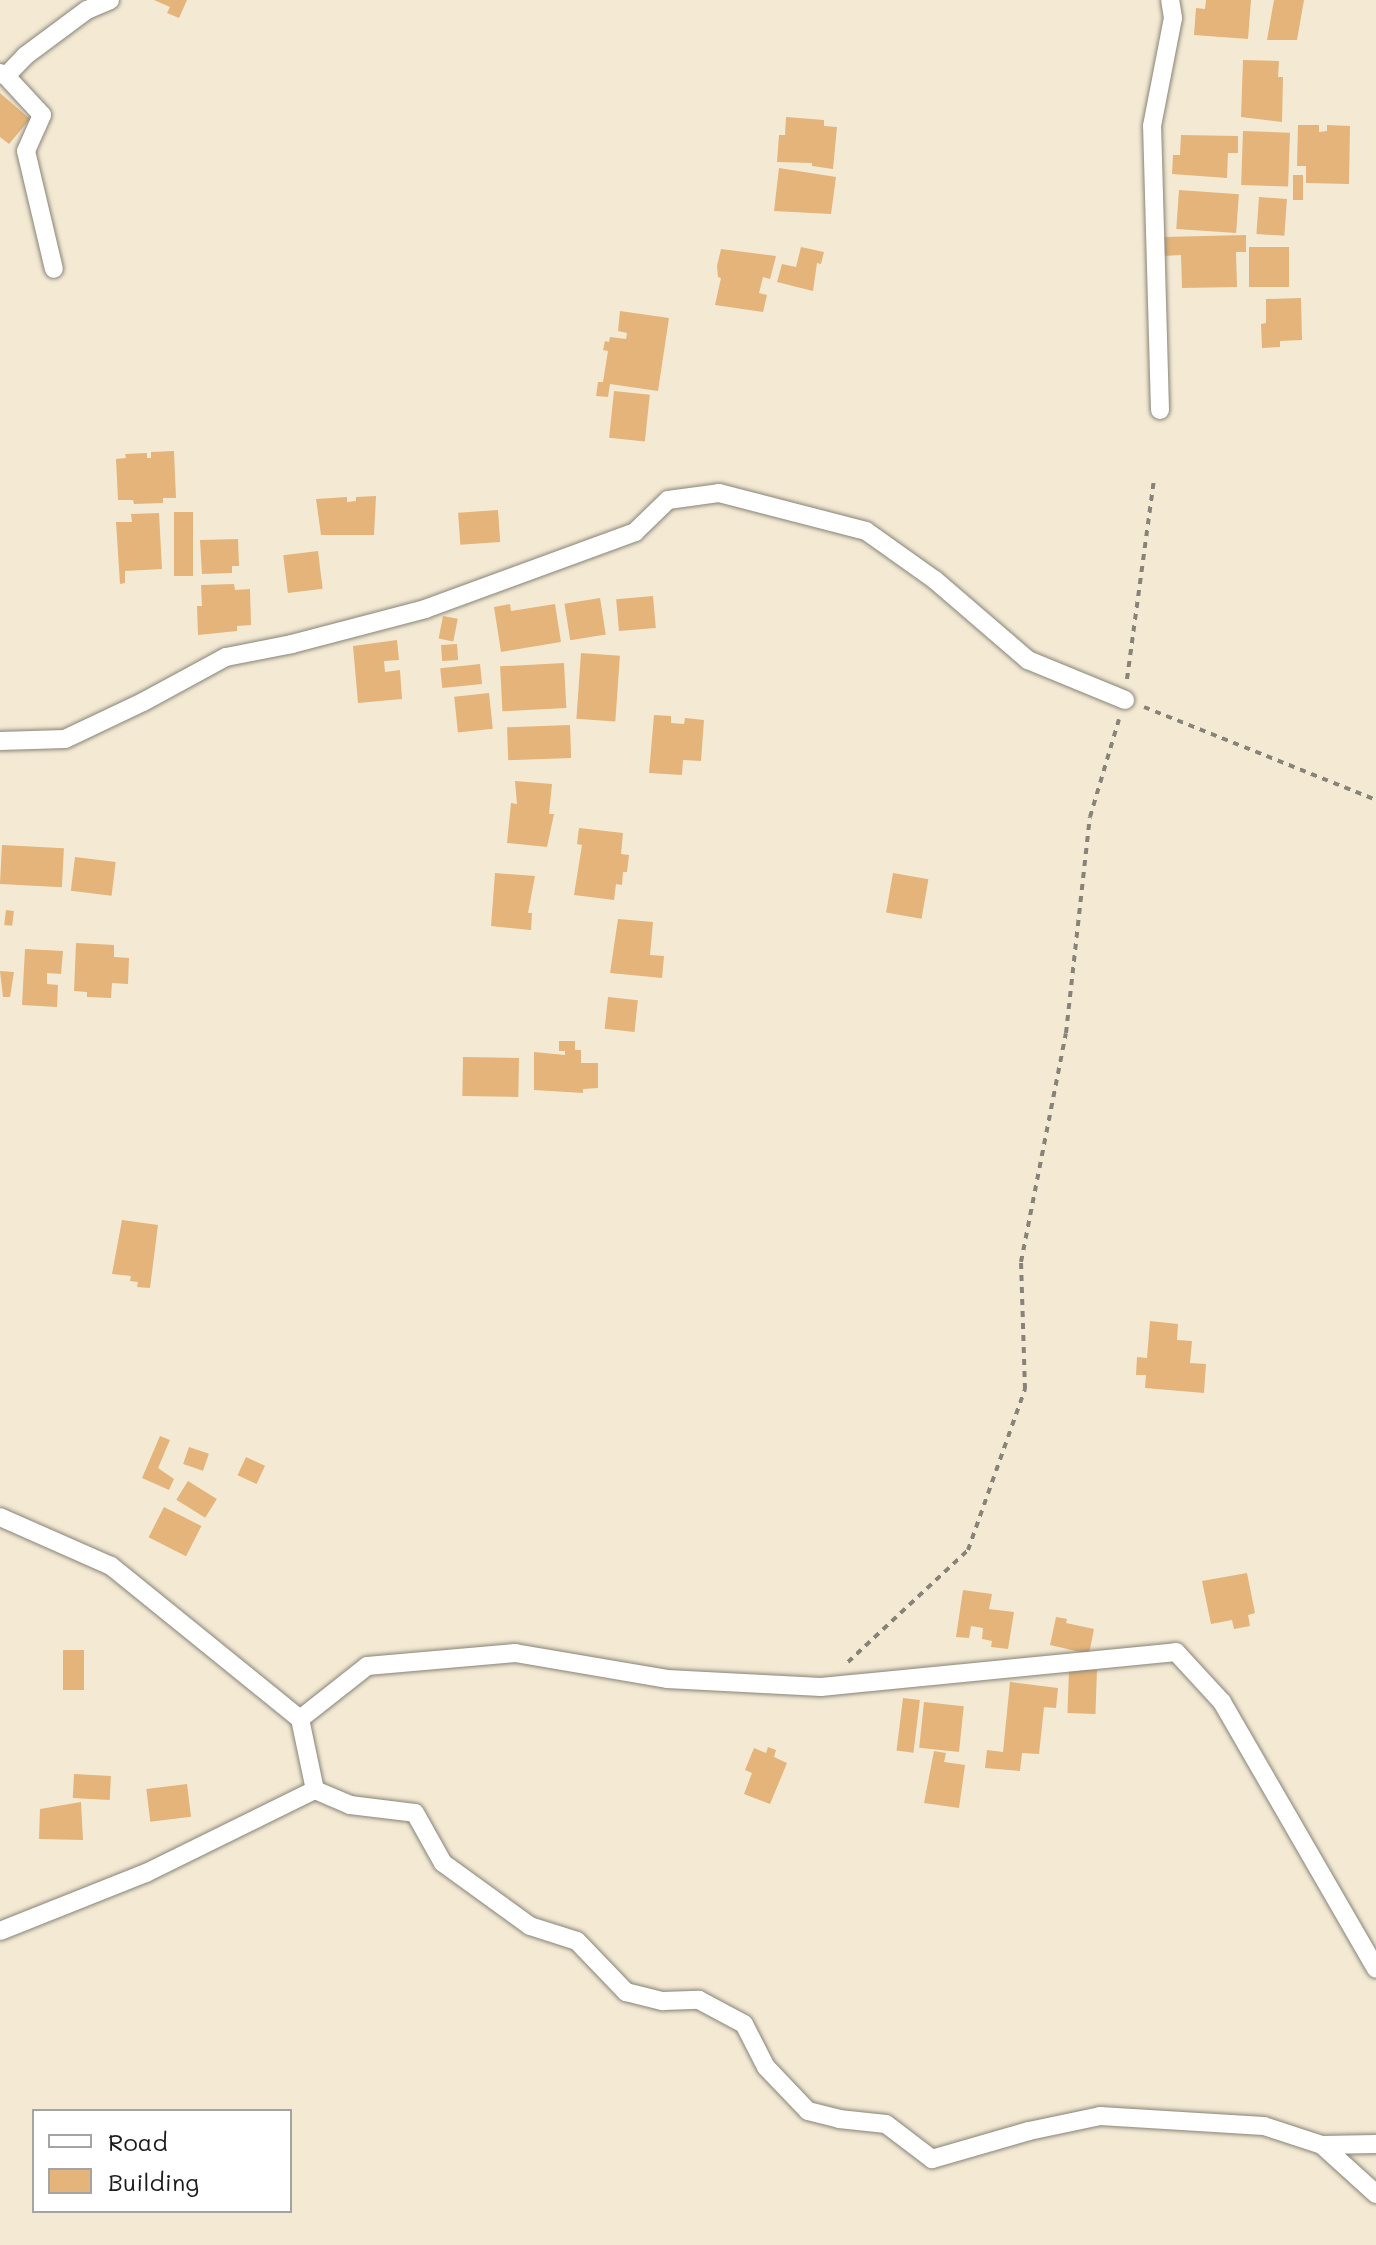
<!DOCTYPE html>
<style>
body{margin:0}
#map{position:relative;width:1376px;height:2245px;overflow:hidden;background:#f4ead4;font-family:Mali,sans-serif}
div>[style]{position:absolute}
.building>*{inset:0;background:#e4b47a;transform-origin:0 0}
.path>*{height:4px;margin-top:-2px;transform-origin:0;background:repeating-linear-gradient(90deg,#888378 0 6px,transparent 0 12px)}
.roads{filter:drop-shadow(0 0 2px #888378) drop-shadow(0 0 2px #888378)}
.street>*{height:18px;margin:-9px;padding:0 9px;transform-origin:9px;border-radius:9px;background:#fff}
span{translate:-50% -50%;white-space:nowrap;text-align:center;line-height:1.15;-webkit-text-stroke:6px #fff;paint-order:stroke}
.legend{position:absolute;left:32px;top:2109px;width:260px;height:104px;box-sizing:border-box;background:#fff;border:2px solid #a4a4a4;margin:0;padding:10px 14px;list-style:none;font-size:24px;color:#1c1c1c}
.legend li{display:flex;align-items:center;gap:16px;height:40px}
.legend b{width:40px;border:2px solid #a4a4a4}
</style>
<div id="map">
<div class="building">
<i style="clip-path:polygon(154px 0,187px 0,179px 18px,167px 13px,170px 7px)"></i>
<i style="clip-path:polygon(1206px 0,1251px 0,1248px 39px,1194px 35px,1196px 8px,1205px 9px)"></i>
<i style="clip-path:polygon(1274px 0,1304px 0,1297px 40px,1267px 40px)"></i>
<i style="clip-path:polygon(1243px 60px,1279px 61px,1278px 77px,1283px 77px,1282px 122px,1241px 117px)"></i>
<i style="clip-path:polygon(0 93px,30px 119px,9px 144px,0 137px)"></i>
<i style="clip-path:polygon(786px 117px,824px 120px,824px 126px,837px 127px,833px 169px,812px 166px,812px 163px,777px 162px,779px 135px,785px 135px)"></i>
<i style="clip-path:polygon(1298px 125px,1319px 125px,1319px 132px,1327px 131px,1327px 125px,1350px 126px,1349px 184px,1306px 183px,1306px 166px,1297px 166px)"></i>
<i style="left:1243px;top:131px;width:47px;height:54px;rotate:2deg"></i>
<i style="clip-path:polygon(1181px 135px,1238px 136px,1238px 153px,1228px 153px,1227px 178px,1172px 174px,1173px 155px,1180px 155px)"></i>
<i style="clip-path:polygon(779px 168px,836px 177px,831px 214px,774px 211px)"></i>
<i style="left:1293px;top:175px;width:10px;height:25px"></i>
<i style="left:1179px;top:190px;width:60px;height:39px;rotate:4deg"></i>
<i style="left:1259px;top:197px;width:28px;height:37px;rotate:4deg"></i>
<i style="clip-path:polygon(1246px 235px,1246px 252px,1236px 252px,1237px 287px,1182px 288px,1181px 255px,1163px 256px,1163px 237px)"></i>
<i style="clip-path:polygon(801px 247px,824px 252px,821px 264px,817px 263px,813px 291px,777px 282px,782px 264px,796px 267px)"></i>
<i style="left:1249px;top:247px;width:40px;height:40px"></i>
<i style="clip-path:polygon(721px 249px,776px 256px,770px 279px,763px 277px,759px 293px,767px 295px,763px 312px,715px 305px,721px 278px,718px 277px,717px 266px)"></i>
<i style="clip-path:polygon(1301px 298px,1302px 340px,1280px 341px,1280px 347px,1262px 348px,1261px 324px,1266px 323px,1266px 299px)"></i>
<i style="clip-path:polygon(620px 311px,669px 318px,658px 391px,610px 384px,608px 397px,596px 396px,598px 382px,603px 382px,608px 351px,603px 350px,605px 341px,609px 342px,610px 337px,626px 339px,627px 333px,618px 331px)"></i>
<i style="left:614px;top:391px;width:36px;height:47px;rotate:6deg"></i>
<i style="clip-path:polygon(174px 451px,176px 498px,163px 498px,163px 503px,134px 504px,133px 500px,118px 500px,116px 459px,126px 458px,125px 454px,147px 453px,147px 458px,151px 458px,151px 452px)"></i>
<i style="clip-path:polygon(376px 496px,374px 535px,321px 535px,316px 499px,347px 497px,347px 502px,356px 501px,356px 497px)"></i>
<i style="left:498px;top:510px;width:32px;height:40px;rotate:86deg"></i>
<i style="left:174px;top:512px;width:19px;height:64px"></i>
<i style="clip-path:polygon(159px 513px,162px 569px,125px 571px,125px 583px,120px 584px,116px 522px,132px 522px,131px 514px)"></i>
<i style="clip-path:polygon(238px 539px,239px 566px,232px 566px,232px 573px,202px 574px,200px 540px)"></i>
<i style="left:318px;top:551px;width:38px;height:35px;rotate:83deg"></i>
<i style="clip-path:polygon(234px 584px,235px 590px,250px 589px,251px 625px,237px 626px,237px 631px,198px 635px,197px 606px,202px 606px,201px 585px)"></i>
<i style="left:653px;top:596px;width:32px;height:37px;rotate:85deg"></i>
<i style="left:600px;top:598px;width:37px;height:36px;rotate:81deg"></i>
<i style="clip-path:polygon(510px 604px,511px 611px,555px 604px,561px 642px,501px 652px,494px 607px)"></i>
<i style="left:443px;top:616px;width:15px;height:23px;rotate:11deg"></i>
<i style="clip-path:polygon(397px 640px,399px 660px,384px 661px,385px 672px,400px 670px,402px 699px,358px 703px,353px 646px)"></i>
<i style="left:457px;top:644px;width:16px;height:16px;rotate:86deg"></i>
<i style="left:581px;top:653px;width:39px;height:66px;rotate:4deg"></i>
<i style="left:564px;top:663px;width:45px;height:64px;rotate:87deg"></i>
<i style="left:480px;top:664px;width:20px;height:40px;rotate:84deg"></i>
<i style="left:489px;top:693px;width:36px;height:35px;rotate:84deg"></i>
<i style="clip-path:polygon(654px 715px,671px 716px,671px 723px,684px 724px,685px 718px,704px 720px,701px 761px,683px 760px,682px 775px,649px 773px)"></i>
<i style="left:570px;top:725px;width:33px;height:63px;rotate:88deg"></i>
<i style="clip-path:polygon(515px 781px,552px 784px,549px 814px,554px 814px,547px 847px,507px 843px,511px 803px,517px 804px)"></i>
<i style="clip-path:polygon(579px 828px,623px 833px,621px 854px,629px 855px,627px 872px,623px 872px,622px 885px,616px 884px,614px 900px,574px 895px,582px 845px,577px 844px)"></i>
<i style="left:2px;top:845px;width:62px;height:39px;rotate:3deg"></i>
<i style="left:75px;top:857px;width:41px;height:34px;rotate:7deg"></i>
<i style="clip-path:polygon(495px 873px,535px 876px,528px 913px,532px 913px,531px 930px,491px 926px)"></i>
<i style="left:893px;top:873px;width:36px;height:40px;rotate:10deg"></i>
<i style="left:6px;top:910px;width:8px;height:15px;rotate:7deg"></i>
<i style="clip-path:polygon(618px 919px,653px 922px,650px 955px,664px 956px,662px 978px,610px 973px)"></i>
<i style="clip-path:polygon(76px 943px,114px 945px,114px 957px,129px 958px,128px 984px,112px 983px,111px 998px,87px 997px,87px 992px,74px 991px)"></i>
<i style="clip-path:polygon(25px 949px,63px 951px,61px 974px,47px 973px,47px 984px,58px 985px,57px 1007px,22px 1005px)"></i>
<i style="clip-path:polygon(0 971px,14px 972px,10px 997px,3px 997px)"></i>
<i style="left:608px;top:997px;width:30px;height:32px;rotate:6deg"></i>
<i style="clip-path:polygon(559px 1041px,575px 1041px,575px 1050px,581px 1050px,581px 1063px,598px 1063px,598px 1088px,583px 1089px,583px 1093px,534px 1090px,534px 1052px,565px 1055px,565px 1051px,559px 1051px)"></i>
<i style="left:463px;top:1057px;width:56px;height:39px;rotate:1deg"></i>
<i style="clip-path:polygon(122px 1220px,158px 1225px,150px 1288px,137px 1287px,138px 1282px,130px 1281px,131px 1276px,112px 1274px)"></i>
<i style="clip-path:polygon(1150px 1321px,1178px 1324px,1177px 1340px,1192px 1341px,1190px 1363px,1206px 1364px,1204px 1393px,1145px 1388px,1146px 1375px,1136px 1375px,1137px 1357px,1147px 1358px)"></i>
<i style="clip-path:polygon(160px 1436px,170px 1440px,158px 1468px,174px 1479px,169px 1490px,142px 1478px)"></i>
<i style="left:189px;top:1447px;width:21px;height:18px;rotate:19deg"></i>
<i style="left:246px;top:1457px;width:21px;height:20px;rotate:25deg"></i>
<i style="left:188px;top:1481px;width:34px;height:22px;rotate:32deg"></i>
<i style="left:164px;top:1507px;width:42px;height:34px;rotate:27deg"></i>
<i style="clip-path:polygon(1247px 1573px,1255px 1613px,1248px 1615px,1250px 1626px,1234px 1629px,1232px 1620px,1211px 1624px,1202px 1581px)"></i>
<i style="clip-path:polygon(963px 1590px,992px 1594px,989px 1609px,1014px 1612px,1008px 1649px,991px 1647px,992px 1641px,982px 1639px,983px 1628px,971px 1626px,969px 1638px,956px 1637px)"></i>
<i style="clip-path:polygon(1056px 1617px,1067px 1619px,1066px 1623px,1094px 1629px,1089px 1654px,1050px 1645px)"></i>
<i style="left:63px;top:1650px;width:21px;height:40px"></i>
<i style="left:1069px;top:1669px;width:28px;height:44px;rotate:2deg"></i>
<i style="clip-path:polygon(1010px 1682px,1058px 1688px,1056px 1708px,1044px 1707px,1039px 1754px,1022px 1753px,1020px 1771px,985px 1768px,987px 1750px,1003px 1752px)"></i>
<i style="left:903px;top:1698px;width:17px;height:53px;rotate:7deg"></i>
<i style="left:924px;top:1702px;width:40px;height:46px;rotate:6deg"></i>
<i style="clip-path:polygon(768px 1747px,776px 1750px,774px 1757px,787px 1763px,770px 1804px,744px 1794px,752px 1773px,745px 1770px,754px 1748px,766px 1753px)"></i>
<i style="clip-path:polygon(934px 1751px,946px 1753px,944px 1762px,965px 1765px,959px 1808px,924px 1803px)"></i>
<i style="left:74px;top:1774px;width:37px;height:24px;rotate:3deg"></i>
<i style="left:187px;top:1784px;width:33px;height:41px;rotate:83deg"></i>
<i style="clip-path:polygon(81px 1802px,83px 1840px,39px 1839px,40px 1809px)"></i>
</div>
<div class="path">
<i style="left:1127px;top:679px;width:202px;rotate:-82.3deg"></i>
<i style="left:1144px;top:707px;width:250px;rotate:21.8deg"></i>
<i style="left:848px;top:1662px;width:164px;rotate:-43deg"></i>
<i style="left:968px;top:1550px;width:171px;rotate:-70.5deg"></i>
<i style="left:1025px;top:1389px;width:127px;rotate:-91.8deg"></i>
<i style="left:1021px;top:1262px;width:233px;rotate:-78.9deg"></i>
<i style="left:1066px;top:1033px;width:217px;rotate:-83.7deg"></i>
<i style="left:1090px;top:817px;width:102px;rotate:-73.5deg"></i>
</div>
<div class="roads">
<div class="street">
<i style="left:0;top:73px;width:7px;rotate:27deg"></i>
<i style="left:6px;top:76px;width:53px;rotate:47.3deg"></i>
<i style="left:42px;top:115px;width:39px;rotate:114deg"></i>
<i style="left:26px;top:151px;width:121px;rotate:76.7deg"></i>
<i style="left:6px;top:76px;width:28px;rotate:-46deg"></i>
<i style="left:25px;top:56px;width:77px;rotate:-36.6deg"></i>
<i style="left:87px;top:10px;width:25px;rotate:-23deg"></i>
<i style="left:1160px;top:410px;width:284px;rotate:-91.6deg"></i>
<i style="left:1152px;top:126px;width:110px;rotate:-79deg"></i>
<i style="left:1173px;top:18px;width:18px;rotate:-99deg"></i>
<i style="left:0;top:741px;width:65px;rotate:-1.8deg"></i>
<i style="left:65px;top:739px;width:86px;rotate:-25.4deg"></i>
<i style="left:143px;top:702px;width:94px;rotate:-28.5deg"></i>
<i style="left:226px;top:657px;width:67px;rotate:-11.1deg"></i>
<i style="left:292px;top:644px;width:138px;rotate:-14.7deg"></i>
<i style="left:425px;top:609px;width:224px;rotate:-20.1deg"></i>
<i style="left:635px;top:532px;width:46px;rotate:-44.1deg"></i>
<i style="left:668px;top:500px;width:51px;rotate:-7.8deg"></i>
<i style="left:719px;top:493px;width:152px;rotate:14.5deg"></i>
<i style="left:866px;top:531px;width:85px;rotate:35.4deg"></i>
<i style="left:935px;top:580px;width:123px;rotate:40.7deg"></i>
<i style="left:1028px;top:660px;width:105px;rotate:22.4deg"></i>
<i style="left:0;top:1517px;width:121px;rotate:23.8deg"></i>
<i style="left:111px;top:1566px;width:243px;rotate:39deg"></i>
<i style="left:315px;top:1790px;width:38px;rotate:23deg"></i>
<i style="left:350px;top:1805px;width:65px;rotate:7deg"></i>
<i style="left:415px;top:1813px;width:57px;rotate:60.8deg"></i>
<i style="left:443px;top:1863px;width:107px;rotate:35.9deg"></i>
<i style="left:530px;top:1926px;width:49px;rotate:17.7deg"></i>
<i style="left:577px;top:1941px;width:71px;rotate:46.1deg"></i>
<i style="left:626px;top:1992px;width:38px;rotate:14deg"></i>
<i style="left:663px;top:2001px;width:36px;rotate:-2deg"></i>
<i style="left:699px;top:2000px;width:51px;rotate:28.1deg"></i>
<i style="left:744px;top:2024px;width:48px;rotate:62.9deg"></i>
<i style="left:766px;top:2067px;width:61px;rotate:46.3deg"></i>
<i style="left:808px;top:2111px;width:32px;rotate:14deg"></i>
<i style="left:839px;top:2119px;width:47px;rotate:6.1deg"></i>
<i style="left:886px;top:2124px;width:58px;rotate:37.3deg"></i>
<i style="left:932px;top:2159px;width:101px;rotate:-16.1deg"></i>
<i style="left:1029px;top:2131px;width:73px;rotate:-11.9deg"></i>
<i style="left:1100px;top:2116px;width:164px;rotate:3.5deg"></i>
<i style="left:1264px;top:2126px;width:61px;rotate:18.1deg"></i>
<i style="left:1322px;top:2145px;width:73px;rotate:42.2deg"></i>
<i style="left:0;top:1931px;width:157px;rotate:-21.7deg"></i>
<i style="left:146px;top:1873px;width:188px;rotate:-26.2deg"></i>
<i style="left:315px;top:1790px;width:73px;rotate:-101.9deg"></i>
<i style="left:300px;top:1719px;width:85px;rotate:-38.3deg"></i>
<i style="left:367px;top:1666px;width:149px;rotate:-5deg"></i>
<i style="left:515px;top:1653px;width:154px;rotate:9.7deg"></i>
<i style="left:667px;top:1679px;width:154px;rotate:3deg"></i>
<i style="left:821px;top:1687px;width:357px;rotate:-5.6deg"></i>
<i style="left:1176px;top:1652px;width:68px;rotate:47.4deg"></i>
<i style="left:1222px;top:1702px;width:308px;rotate:60deg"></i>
<i style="left:1322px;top:2145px;width:54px;rotate:-1.1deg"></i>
</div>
</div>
<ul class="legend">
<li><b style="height:10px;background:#fff"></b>Road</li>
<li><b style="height:22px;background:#e4b47a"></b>Building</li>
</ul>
</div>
